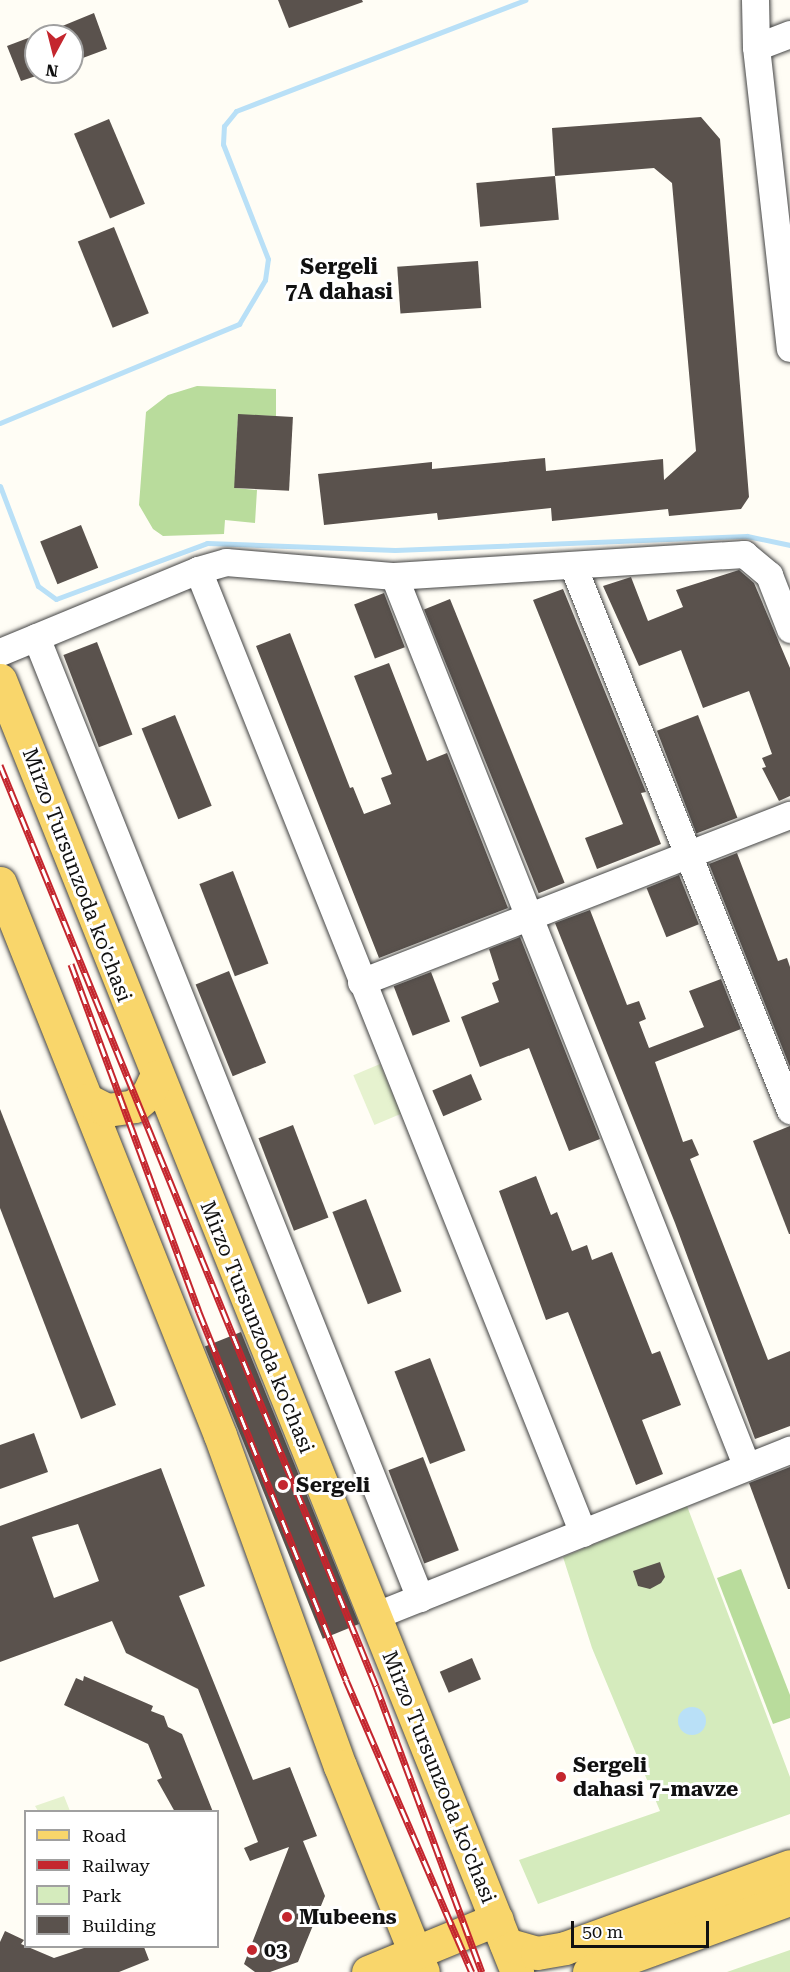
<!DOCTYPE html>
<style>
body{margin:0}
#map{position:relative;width:790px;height:1972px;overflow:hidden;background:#fffdf5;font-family:"Roboto Serif",serif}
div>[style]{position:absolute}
.green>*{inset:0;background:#d5ebbd}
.forest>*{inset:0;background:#b9dc9c}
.pitch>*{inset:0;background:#e6f2cf;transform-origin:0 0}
.water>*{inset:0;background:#b9e0f7}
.round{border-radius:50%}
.stream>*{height:5px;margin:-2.5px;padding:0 2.5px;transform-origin:2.5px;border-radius:2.5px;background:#b9e0f7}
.building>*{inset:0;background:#5a524d;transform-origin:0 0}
.roads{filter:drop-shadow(0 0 2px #444) drop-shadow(0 0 2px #444)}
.minor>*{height:27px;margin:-13.5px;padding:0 13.5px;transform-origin:13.5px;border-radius:13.5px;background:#fff}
.major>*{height:33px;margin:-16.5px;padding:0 16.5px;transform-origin:16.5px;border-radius:16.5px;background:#f9d66b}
.rail>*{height:7px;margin-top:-3.5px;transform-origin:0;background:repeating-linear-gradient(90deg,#fff 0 14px,#c4262e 0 28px);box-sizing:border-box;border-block:2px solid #c4262e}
.dots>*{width:16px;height:16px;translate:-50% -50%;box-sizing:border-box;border:3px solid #fff;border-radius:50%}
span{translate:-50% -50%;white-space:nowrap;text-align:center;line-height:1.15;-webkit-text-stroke:6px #fff;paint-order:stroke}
.street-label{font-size:21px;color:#111}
.poi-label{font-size:21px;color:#111;font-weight:700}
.left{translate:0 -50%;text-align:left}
.neighbourhood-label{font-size:22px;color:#111;font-weight:700}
.legend{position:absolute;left:24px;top:1810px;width:195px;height:138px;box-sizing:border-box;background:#fff;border:2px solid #a0a0a0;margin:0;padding:8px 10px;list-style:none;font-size:18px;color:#111}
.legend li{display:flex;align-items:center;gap:12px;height:30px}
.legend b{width:30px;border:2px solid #a0a0a0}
.north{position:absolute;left:24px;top:24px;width:60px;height:60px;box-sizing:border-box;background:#fff;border:2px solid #a0a0a0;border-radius:50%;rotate:187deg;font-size:16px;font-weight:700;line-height:24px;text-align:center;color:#111}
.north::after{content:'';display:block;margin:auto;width:21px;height:27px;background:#c4262e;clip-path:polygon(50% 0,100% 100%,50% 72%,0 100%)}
.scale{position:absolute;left:571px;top:1921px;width:138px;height:27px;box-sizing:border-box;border:3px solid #111;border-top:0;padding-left:8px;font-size:18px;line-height:21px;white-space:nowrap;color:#111;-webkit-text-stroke:4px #fff;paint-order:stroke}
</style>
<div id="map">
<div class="green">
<i style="clip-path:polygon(687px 1506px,790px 1777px,790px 1814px,538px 1904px,519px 1860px,660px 1811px,592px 1648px,563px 1557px)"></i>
<i style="clip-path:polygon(790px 1949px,790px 1972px,727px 1972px,790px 1950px)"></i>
</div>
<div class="forest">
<i style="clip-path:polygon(197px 386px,276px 389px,276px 416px,238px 415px,235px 488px,257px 490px,255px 523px,225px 520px,224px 534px,163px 536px,153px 529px,139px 505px,146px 412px,168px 395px)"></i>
<i style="clip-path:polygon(741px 1569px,790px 1695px,790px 1718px,773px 1724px,717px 1578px)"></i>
</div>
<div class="pitch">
<i style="left:380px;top:1064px;width:54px;height:29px;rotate:67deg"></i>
<i style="clip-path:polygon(64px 1796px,70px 1811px,38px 1811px,35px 1806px)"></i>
</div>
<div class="water">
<i class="round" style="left:678px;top:1707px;width:28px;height:28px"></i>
</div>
<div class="stream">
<i style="left:0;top:423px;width:259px;rotate:-22.5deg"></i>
<i style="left:239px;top:324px;width:51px;rotate:-59.4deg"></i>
<i style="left:265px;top:280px;width:21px;rotate:-82deg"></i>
<i style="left:268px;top:259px;width:123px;rotate:-111.4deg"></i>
<i style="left:223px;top:144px;width:18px;rotate:-87deg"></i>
<i style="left:224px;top:126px;width:19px;rotate:-51deg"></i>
<i style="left:236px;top:111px;width:310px;rotate:-21deg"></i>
<i style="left:0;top:486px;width:107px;rotate:69.2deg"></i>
<i style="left:38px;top:586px;width:22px;rotate:36deg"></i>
<i style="left:56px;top:599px;width:161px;rotate:-20.3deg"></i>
<i style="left:207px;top:543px;width:188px;rotate:2.1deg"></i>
<i style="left:395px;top:550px;width:352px;rotate:-2.3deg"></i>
<i style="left:747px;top:536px;width:44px;rotate:11.8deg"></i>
</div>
<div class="building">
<i style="clip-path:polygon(278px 0,362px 0,363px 2px,289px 28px)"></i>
<i style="clip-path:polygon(94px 13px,107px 49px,72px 62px,72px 36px,38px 36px)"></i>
<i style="clip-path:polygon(36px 35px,36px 76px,21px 81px,7px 46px)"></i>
<i style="clip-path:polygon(701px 117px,720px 139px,749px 497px,741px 509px,669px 516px,668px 509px,552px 521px,551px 508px,438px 520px,437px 513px,324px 525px,318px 474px,432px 462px,432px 469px,545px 458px,546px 471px,663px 459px,664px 480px,696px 451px,672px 183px,654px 168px,555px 176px,552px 128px)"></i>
<i style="left:109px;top:119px;width:92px;height:38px;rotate:67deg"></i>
<i style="left:555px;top:176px;width:44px;height:79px;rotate:85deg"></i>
<i style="left:114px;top:227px;width:93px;height:39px;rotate:68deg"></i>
<i style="left:478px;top:261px;width:47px;height:81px;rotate:86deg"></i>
<i style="left:238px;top:414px;width:55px;height:74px;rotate:3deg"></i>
<i style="left:81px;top:525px;width:46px;height:44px;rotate:68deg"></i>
<i style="clip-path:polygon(739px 570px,754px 583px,790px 668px,790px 796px,779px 801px,762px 768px,766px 767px,762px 758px,772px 754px,749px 691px,703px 708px,681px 650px,639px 666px,603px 586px,631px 577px,648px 621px,683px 607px,676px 590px)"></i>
<i style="clip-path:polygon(563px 589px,646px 792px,641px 793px,661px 844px,597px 869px,585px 838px,623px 824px,533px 600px)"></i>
<i style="left:384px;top:593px;width:58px;height:32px;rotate:69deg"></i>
<i style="left:450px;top:599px;width:306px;height:28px;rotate:68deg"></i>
<i style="clip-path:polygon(290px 633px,350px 788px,353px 787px,364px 814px,391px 804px,381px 778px,392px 774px,354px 676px,389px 663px,427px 761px,447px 753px,508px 908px,379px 958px,256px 646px)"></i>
<i style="left:97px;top:642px;width:99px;height:36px;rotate:69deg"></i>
<i style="left:175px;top:715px;width:98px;height:36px;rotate:68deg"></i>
<i style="left:698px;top:715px;width:110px;height:44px;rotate:69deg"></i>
<i style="clip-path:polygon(737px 853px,778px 961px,787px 958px,790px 967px,790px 1067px,709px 864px)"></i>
<i style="left:233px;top:871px;width:99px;height:36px;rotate:69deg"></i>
<i style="left:679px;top:875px;width:53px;height:35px;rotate:68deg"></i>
<i style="clip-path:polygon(590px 910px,627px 1005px,639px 1001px,646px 1019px,639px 1022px,649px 1048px,704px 1027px,689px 991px,721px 979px,741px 1029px,655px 1062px,683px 1142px,692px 1139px,699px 1155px,690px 1159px,768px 1360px,790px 1351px,790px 1426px,755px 1439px,675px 1223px,555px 923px)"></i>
<i style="clip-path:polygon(520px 937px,600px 1139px,569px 1151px,529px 1048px,480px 1067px,461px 1017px,499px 1002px,492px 983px,499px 980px,489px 949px)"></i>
<i style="left:229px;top:971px;width:99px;height:36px;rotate:68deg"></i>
<i style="left:431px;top:972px;width:53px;height:40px;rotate:69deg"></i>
<i style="left:471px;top:1074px;width:28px;height:42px;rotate:67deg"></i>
<i style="clip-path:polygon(0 1109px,116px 1405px,81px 1419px,0 1208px)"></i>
<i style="left:293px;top:1125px;width:99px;height:37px;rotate:69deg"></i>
<i style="clip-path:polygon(790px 1126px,790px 1234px,789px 1234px,753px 1141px)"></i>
<i style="clip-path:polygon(536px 1176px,551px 1215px,557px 1212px,572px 1251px,587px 1245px,592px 1260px,612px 1252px,652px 1354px,660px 1351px,681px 1405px,642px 1420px,663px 1474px,636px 1485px,568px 1312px,546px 1320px,499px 1191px)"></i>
<i style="left:366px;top:1199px;width:99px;height:36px;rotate:69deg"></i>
<i style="left:241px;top:1332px;width:315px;height:39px;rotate:68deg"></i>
<i style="left:430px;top:1358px;width:99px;height:38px;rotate:69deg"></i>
<i style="clip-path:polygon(34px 1433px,48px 1472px,0 1489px,0 1445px)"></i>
<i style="left:423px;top:1457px;width:100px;height:37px;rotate:69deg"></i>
<i style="clip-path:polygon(790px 1467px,790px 1589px,788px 1589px,749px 1483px)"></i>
<i style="clip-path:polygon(evenodd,161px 1468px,205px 1586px,179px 1596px,253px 1780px,290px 1767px,317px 1836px,303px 1841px,325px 1896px,298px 1962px,270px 1972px,255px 1972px,244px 1964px,289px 1847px,250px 1861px,244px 1848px,258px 1842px,198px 1689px,126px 1653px,112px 1621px,0 1662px,0 1526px,161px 1468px,78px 1524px,99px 1581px,54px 1598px,32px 1537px,78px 1524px)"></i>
<i style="clip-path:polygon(660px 1562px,665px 1577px,661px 1583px,650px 1589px,638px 1586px,633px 1571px)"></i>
<i style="left:472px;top:1658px;width:23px;height:35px;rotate:67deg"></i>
<i style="clip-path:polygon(84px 1676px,153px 1706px,151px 1711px,164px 1716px,168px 1727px,182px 1734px,213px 1812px,175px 1812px,157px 1780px,162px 1778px,148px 1744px,64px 1705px,76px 1678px,83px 1681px)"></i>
<i style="clip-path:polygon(5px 1931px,24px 1940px,21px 1944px,54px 1958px,87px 1947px,144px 1947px,149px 1960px,119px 1972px,0 1972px,0 1942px)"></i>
</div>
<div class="roads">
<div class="minor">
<i style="left:755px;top:0;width:47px;rotate:88.8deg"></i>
<i style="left:756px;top:47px;width:303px;rotate:83.6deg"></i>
<i style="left:756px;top:47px;width:36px;rotate:-21deg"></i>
<i style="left:573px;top:566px;width:586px;rotate:68.25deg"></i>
<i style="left:198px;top:570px;width:1037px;rotate:68.21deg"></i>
<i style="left:394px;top:576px;width:958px;rotate:68.39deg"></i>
<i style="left:36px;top:637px;width:1035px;rotate:68.22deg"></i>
<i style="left:0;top:652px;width:214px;rotate:-22.5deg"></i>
<i style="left:198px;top:570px;width:29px;rotate:-16deg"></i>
<i style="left:226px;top:562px;width:169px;rotate:4.8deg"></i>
<i style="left:394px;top:576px;width:351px;rotate:-3.6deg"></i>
<i style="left:744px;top:554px;width:33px;rotate:40deg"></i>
<i style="left:769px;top:575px;width:58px;rotate:68.7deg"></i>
<i style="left:361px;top:982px;width:460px;rotate:-21.3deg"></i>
<i style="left:374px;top:1616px;width:448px;rotate:-21.8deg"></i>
</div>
<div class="major">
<i style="left:0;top:680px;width:1392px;rotate:68.19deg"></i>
<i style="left:0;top:883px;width:594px;rotate:68.27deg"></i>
<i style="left:220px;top:1435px;width:352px;rotate:70.1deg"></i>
<i style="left:340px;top:1766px;width:222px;rotate:68.1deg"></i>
<i style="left:87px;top:1100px;width:22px;rotate:27deg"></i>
<i style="left:107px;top:1110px;width:27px;rotate:-8deg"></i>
<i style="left:134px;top:1106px;width:18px;rotate:-41deg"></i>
<i style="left:148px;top:1094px;width:19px;rotate:-65deg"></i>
<i style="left:506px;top:1944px;width:32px;rotate:16deg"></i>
<i style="left:537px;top:1953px;width:28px;rotate:-10deg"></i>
<i style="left:565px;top:1948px;width:239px;rotate:-20deg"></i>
<i style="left:368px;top:1972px;width:139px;rotate:-22.3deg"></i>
<i style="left:589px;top:1972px;width:214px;rotate:-20deg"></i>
</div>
</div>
<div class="rail">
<i style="left:0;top:765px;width:995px;rotate:67.79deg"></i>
<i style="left:376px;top:1686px;width:305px;rotate:69.7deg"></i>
<i style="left:71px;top:964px;width:371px;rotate:69.8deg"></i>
<i style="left:199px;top:1312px;width:396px;rotate:68.2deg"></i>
<i style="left:346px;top:1680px;width:318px;rotate:66.7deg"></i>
</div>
<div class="dots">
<i style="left:283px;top:1485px;background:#c4262e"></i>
<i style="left:561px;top:1777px;background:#c4262e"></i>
<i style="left:287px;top:1917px;background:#c4262e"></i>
<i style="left:252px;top:1950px;background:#c4262e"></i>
</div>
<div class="street-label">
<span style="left:77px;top:875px;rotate:69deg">Mirzo Tursunzoda ko'chasi</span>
<span style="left:257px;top:1327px;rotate:68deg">Mirzo Tursunzoda ko'chasi</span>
<span style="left:439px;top:1777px;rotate:68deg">Mirzo Tursunzoda ko'chasi</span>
</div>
<div class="poi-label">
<span class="left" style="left:296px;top:1485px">Sergeli</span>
<span class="left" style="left:573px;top:1777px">Sergeli<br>dahasi 7-mavze</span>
<span class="left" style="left:299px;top:1917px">Mubeens</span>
<span class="left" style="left:264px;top:1950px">03</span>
</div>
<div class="neighbourhood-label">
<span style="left:339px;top:279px">Sergeli<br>7A dahasi</span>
</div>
<ul class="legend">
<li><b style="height:8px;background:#f9d66b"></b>Road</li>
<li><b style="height:8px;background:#c4262e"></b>Railway</li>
<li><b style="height:16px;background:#d5ebbd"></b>Park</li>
<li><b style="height:16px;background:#5a524d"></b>Building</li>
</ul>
<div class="north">N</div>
<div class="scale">50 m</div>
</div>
